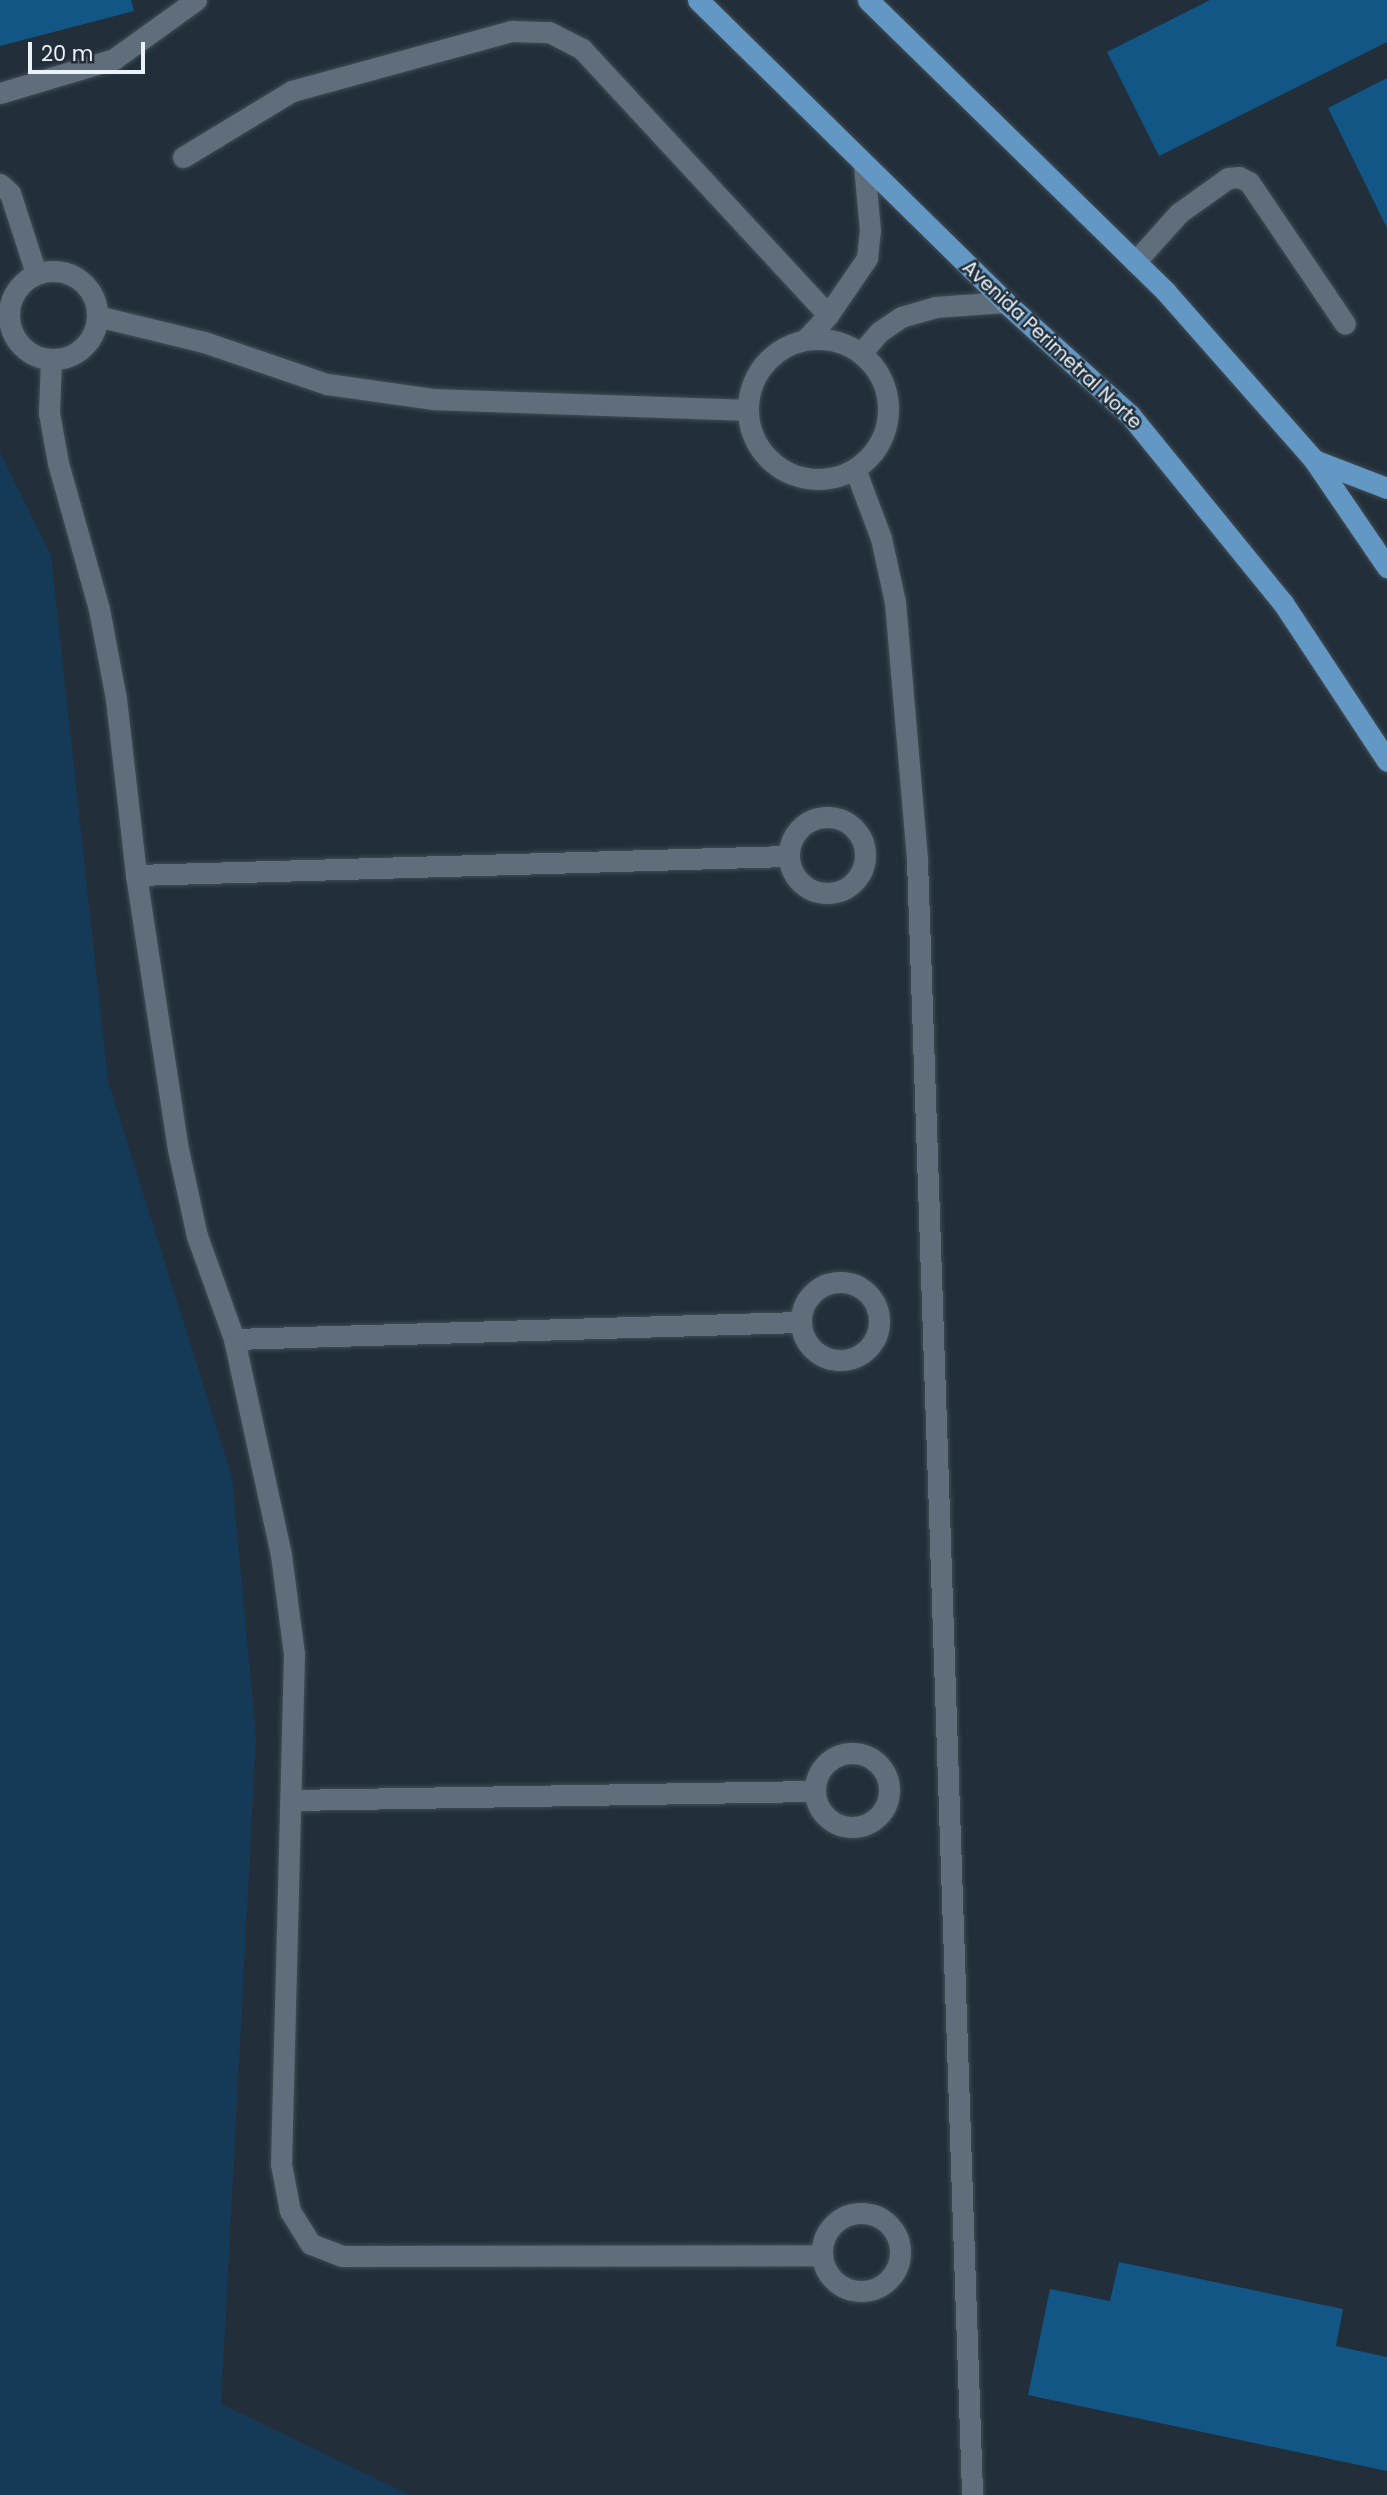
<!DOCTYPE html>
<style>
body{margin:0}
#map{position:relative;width:1387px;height:2495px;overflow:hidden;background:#222f3a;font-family:Poppins,sans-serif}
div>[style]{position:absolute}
.green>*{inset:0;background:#153a58}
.building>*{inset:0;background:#115685}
.roads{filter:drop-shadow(0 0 2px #404c55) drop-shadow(0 0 2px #404c55)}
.service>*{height:21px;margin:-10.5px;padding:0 10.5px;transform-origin:10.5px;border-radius:10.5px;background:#606e7b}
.service>.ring{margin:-10.5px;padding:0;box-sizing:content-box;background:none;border:21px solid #606e7b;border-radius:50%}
.minor>*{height:21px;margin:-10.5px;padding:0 10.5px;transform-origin:10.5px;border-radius:10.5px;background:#606e7b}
.minor>.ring{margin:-10.5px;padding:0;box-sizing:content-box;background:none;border:21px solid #606e7b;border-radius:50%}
.trunk>*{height:21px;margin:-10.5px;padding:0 10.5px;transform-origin:10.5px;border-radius:10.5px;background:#6498c4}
span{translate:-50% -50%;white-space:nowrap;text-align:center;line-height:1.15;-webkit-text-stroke:5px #222f3a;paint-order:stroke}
.street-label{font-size:19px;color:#e9f2f9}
.scale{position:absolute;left:28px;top:42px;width:117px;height:32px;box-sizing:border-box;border:4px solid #e9f2f9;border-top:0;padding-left:9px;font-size:21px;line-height:24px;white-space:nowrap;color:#e9f2f9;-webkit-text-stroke:5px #222f3a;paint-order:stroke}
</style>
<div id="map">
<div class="green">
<i style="clip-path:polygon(0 452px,51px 556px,108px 1081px,232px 1477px,256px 1737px,221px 2404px,410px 2495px,0 2495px)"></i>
</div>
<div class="building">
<i style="clip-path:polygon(0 0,131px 0,134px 11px,0 46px)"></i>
<i style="clip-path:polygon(1210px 0,1387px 0,1387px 42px,1159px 156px,1107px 52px)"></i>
<i style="clip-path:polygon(1387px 78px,1387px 228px,1328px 108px)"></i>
<i style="clip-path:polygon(1119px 2262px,1343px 2309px,1336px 2346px,1387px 2357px,1387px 2471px,1028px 2395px,1050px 2289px,1110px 2301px)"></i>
</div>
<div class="roads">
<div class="service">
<i style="left:0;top:93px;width:119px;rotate:-16.6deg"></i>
<i style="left:114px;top:59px;width:101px;rotate:-35.7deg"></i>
<i style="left:183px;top:157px;width:127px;rotate:-31.2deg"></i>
<i style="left:292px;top:91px;width:228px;rotate:-15.3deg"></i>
<i style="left:512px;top:31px;width:37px;rotate:2deg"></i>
<i style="left:549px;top:32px;width:37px;rotate:27deg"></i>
<i style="left:582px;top:49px;width:362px;rotate:47.2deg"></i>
<i style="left:0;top:184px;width:13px;rotate:42deg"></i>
<i style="left:10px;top:193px;width:84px;rotate:72deg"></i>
<i style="left:1135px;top:262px;width:66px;rotate:-48.1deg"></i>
<i style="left:1179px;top:213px;width:60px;rotate:-35.5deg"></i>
<i style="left:1228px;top:178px;width:11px;rotate:-5deg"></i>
<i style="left:1239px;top:177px;width:11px;rotate:27deg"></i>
<i style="left:1249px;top:182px;width:171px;rotate:55.9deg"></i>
<i class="ring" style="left:9px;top:271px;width:67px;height:67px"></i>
<i style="left:97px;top:316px;width:110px;rotate:13.7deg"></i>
<i style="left:204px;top:342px;width:130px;rotate:18.9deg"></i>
<i style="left:327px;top:384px;width:108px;rotate:8deg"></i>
<i style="left:434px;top:399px;width:313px;rotate:2deg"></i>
<i style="left:51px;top:360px;width:53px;rotate:92.2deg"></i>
<i style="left:49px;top:413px;width:51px;rotate:79.8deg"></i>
<i style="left:58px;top:463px;width:152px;rotate:74.3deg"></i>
<i style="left:99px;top:609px;width:92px;rotate:79.3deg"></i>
<i style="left:116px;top:699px;width:177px;rotate:83.5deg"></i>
<i style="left:136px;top:875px;width:277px;rotate:81.3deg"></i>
<i style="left:178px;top:1149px;width:89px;rotate:77.7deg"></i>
<i style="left:197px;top:1236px;width:109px;rotate:70.2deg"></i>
<i style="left:234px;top:1339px;width:221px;rotate:77.7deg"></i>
<i style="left:281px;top:1555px;width:100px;rotate:82.5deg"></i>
<i style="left:294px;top:1654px;width:510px;rotate:91.46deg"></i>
<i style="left:281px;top:2164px;width:48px;rotate:79.2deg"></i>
<i style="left:290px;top:2211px;width:39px;rotate:58deg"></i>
<i style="left:311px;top:2244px;width:33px;rotate:21deg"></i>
<i style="left:342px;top:2256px;width:479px;rotate:-0.1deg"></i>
<i class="ring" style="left:789px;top:817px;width:55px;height:55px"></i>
<i style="left:136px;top:875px;width:653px;rotate:-1.67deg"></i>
<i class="ring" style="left:801px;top:1282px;width:57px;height:57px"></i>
<i style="left:234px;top:1339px;width:566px;rotate:-1.72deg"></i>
<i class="ring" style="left:815px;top:1753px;width:53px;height:53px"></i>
<i style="left:291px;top:1800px;width:523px;rotate:-0.99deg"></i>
<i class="ring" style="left:822px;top:2213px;width:57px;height:57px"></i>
</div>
<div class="minor">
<i class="ring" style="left:748px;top:339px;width:119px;height:119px"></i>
<i style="left:806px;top:339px;width:33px;rotate:-47deg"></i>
<i style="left:828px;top:315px;width:69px;rotate:-55.6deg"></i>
<i style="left:867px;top:258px;width:28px;rotate:-84deg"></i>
<i style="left:870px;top:230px;width:65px;rotate:-95.3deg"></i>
<i style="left:861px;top:353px;width:28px;rotate:-49deg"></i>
<i style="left:879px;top:332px;width:27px;rotate:-34deg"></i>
<i style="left:901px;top:317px;width:35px;rotate:-16deg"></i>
<i style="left:935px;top:307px;width:70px;rotate:-4.1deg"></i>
<i style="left:855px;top:469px;width:74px;rotate:69.4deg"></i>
<i style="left:881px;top:538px;width:66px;rotate:77.7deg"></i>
<i style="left:895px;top:602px;width:259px;rotate:85.1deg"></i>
<i style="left:917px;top:860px;width:1636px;rotate:88.07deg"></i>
</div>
<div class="trunk">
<i style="left:698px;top:0;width:431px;rotate:44.5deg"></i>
<i style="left:1005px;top:302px;width:169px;rotate:42.1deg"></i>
<i style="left:1130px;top:415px;width:242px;rotate:50.9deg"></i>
<i style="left:1283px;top:603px;width:189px;rotate:56.6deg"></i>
<i style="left:868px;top:0;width:417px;rotate:44.4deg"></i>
<i style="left:1166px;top:292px;width:224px;rotate:48.6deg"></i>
<i style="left:1314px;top:460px;width:130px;rotate:55.7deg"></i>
<i style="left:1314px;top:460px;width:78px;rotate:21deg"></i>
</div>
</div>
<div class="street-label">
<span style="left:1052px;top:345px;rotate:43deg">Avenida Perimetral Norte</span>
</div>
<div class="scale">20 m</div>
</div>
